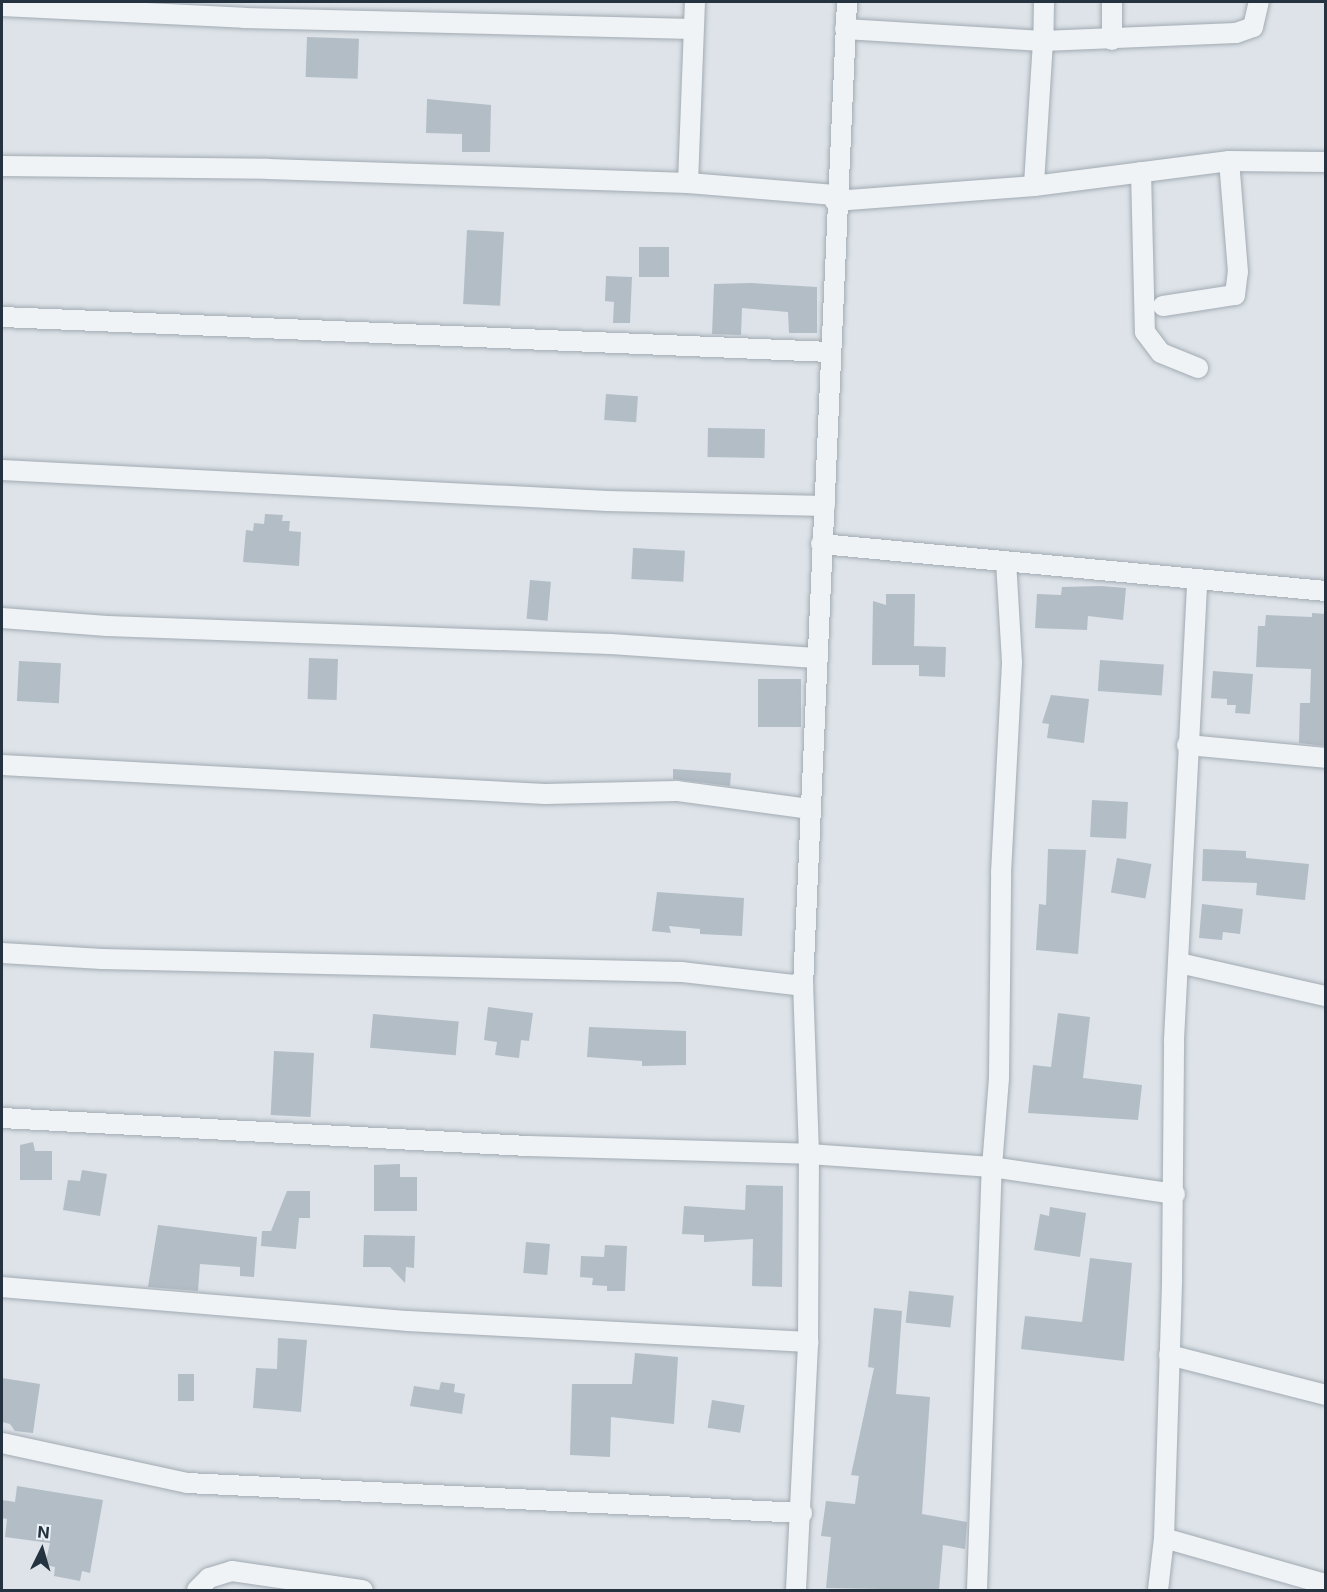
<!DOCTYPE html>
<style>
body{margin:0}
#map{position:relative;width:1327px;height:1592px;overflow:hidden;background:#dde3e8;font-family:Inter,sans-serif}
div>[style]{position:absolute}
.building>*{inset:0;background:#b3bdc6;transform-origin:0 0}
.roads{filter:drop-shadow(0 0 2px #a2abb3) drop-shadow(0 0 2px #a2abb3)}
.minor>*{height:20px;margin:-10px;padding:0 10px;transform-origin:10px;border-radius:10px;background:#f0f3f6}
span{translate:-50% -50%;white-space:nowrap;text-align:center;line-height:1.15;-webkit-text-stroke:4.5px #ecf2f6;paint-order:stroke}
.frame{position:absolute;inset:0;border:3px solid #253341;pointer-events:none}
.north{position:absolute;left:12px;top:1520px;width:60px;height:60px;-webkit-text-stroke:4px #ecf2f6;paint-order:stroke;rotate:5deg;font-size:16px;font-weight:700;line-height:24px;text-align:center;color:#253341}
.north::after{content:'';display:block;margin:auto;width:21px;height:27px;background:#253341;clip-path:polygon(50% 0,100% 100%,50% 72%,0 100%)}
</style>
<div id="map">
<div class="building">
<i style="left:307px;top:37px;width:52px;height:40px;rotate:2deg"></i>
<i style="clip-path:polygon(427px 99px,491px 105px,490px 152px,462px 152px,462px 134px,426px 133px)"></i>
<i style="left:467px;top:230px;width:37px;height:74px;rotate:3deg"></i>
<i style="left:639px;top:247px;width:30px;height:30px"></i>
<i style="clip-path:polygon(606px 276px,632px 277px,630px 323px,613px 323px,614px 302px,605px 301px)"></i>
<i style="clip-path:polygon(751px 283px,817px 287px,817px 333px,789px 333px,788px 312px,742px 308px,741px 335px,712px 334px,714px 284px)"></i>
<i style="left:606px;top:394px;width:32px;height:26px;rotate:4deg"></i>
<i style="left:708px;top:428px;width:57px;height:29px;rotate:1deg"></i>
<i style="clip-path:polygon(265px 514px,283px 515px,282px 521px,290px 521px,289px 531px,301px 532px,299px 566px,243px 562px,246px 530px,253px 531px,254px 523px,264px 524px)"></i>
<i style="left:633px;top:548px;width:52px;height:31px;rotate:3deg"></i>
<i style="left:530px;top:580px;width:21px;height:39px;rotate:5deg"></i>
<i style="clip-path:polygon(1101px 586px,1126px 588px,1123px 620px,1088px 616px,1087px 630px,1035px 628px,1037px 594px,1061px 595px,1062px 587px)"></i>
<i style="clip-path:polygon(886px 594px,915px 594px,914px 646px,946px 647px,945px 677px,919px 676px,919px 665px,872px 665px,873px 601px,886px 605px)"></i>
<i style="clip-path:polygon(1312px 613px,1326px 614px,1326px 746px,1299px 743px,1300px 703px,1310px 703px,1311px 669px,1256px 667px,1258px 626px,1265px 626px,1266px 615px,1312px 617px)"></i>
<i style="left:309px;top:658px;width:29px;height:41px;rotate:2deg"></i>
<i style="left:1100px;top:660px;width:64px;height:31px;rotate:4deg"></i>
<i style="left:19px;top:661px;width:42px;height:40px;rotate:3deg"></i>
<i style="clip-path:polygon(1213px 671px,1253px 674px,1250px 714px,1235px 713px,1236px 705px,1227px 705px,1227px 699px,1211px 698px)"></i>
<i style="left:758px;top:679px;width:43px;height:48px"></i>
<i style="clip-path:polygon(1051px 695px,1089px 699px,1084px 743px,1047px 738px,1049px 724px,1042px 723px)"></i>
<i style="clip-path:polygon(673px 769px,731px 773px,730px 786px,673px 779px)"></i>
<i style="left:1092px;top:800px;width:36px;height:37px;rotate:3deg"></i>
<i style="clip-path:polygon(1048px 849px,1086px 850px,1078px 954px,1036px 950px,1039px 904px,1046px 905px)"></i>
<i style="clip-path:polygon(1203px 849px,1246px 851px,1246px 858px,1309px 864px,1305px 900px,1256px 895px,1257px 883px,1202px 881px)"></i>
<i style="left:1117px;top:858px;width:35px;height:35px;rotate:10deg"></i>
<i style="clip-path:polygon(657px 892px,744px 898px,742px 936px,700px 934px,700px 929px,669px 926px,671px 933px,652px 931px)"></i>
<i style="clip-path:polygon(1202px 904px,1243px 909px,1240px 934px,1223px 932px,1222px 940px,1199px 938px)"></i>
<i style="clip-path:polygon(488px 1007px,533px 1013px,529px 1041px,521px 1040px,519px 1058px,495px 1055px,497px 1042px,484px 1040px)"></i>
<i style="clip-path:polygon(1058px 1013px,1090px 1017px,1083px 1078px,1142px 1085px,1138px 1120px,1028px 1113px,1033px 1065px,1051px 1067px)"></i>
<i style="left:373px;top:1014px;width:86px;height:34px;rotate:5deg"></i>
<i style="clip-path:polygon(589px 1027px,686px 1031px,686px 1065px,642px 1066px,642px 1061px,587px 1057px)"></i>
<i style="left:274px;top:1051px;width:40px;height:64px;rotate:3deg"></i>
<i style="clip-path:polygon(33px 1142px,35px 1151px,52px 1151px,52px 1180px,20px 1180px,20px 1145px)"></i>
<i style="clip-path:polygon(400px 1164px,400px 1177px,417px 1177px,417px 1211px,374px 1211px,374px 1165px)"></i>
<i style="clip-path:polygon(82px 1170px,107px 1174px,100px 1216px,63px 1210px,68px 1180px,80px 1181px)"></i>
<i style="clip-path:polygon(746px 1185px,783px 1186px,782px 1287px,752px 1286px,753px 1239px,704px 1242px,704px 1235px,682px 1234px,684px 1206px,745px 1210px)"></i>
<i style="clip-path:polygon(287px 1191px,310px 1191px,310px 1218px,299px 1218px,296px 1249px,261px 1246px,262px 1231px,271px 1231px)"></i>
<i style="clip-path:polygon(1050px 1207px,1086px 1213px,1080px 1257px,1034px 1250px,1040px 1214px,1049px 1216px)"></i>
<i style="clip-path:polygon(158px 1225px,257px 1237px,254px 1277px,240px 1276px,240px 1267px,200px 1264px,198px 1291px,148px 1287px)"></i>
<i style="clip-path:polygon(364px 1235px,415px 1236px,414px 1268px,406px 1267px,405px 1283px,390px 1267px,363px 1267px)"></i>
<i style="left:526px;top:1242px;width:24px;height:31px;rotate:5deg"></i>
<i style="clip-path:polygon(605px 1245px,627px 1246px,625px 1291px,607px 1291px,607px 1286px,592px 1285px,593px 1278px,580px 1277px,581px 1256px,604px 1257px)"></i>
<i style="clip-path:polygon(1090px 1258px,1132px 1263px,1124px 1361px,1021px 1349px,1025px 1316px,1082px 1322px)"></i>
<i style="left:909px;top:1291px;width:45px;height:32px;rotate:6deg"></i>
<i style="clip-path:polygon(874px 1308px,902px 1311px,896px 1394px,930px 1397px,922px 1514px,967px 1522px,965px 1549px,943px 1545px,939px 1590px,826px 1588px,831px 1537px,821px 1536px,826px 1501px,855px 1504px,859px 1476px,851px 1475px,874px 1368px,868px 1367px)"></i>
<i style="clip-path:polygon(278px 1338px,307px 1340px,301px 1412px,253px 1408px,256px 1368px,277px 1369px)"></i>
<i style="clip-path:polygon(635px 1353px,678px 1357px,674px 1424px,611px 1417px,610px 1457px,570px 1455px,572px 1384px,632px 1384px)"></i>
<i style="left:178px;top:1374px;width:16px;height:27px"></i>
<i style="clip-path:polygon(2px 1378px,40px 1384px,33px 1433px,15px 1431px,10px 1424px,2px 1422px)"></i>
<i style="clip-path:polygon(441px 1382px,455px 1384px,454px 1392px,465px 1394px,462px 1414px,410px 1406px,414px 1386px,439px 1390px)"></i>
<i style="left:712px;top:1400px;width:33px;height:28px;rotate:9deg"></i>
<i style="clip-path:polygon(17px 1486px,103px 1500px,90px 1573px,82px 1571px,80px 1581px,54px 1576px,55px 1567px,45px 1565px,50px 1543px,5px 1537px,7px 1519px,2px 1518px,2px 1500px,15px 1502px)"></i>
</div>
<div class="roads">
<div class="minor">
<i style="left:1044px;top:2px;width:39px;rotate:91deg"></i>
<i style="left:1043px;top:41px;width:193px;rotate:-2.4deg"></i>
<i style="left:1236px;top:33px;width:18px;rotate:-19deg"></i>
<i style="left:1253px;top:27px;width:26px;rotate:-77deg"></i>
<i style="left:2px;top:6px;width:242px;rotate:2.8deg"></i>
<i style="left:244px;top:18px;width:449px;rotate:1.4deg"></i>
<i style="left:845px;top:29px;width:198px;rotate:3.5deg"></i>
<i style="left:1043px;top:41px;width:145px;rotate:93.6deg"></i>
<i style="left:1112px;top:40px;width:38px;rotate:-90deg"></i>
<i style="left:2px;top:166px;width:266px;rotate:0.6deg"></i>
<i style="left:268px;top:169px;width:420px;rotate:1.9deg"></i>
<i style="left:688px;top:183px;width:147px;rotate:4.7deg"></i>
<i style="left:835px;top:195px;width:6px;rotate:90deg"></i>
<i style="left:835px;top:201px;width:200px;rotate:-4.3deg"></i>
<i style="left:1034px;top:186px;width:197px;rotate:-7.3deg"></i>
<i style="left:1229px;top:161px;width:97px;rotate:0.6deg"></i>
<i style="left:1141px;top:172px;width:160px;rotate:88.6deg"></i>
<i style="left:1145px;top:332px;width:26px;rotate:53deg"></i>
<i style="left:1161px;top:353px;width:40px;rotate:22deg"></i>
<i style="left:688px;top:183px;width:181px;rotate:-87.8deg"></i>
<i style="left:1163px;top:306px;width:73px;rotate:-8.7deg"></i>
<i style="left:1235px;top:295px;width:23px;rotate:-83deg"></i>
<i style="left:1238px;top:272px;width:111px;rotate:-94.6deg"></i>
<i style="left:2px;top:317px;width:828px;rotate:2.42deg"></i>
<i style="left:2px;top:470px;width:606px;rotate:2.93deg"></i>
<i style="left:607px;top:501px;width:218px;rotate:1.3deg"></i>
<i style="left:821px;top:544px;width:507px;rotate:5.32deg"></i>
<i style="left:2px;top:618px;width:105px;rotate:4.4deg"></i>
<i style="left:107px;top:626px;width:503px;rotate:2.05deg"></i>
<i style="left:610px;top:644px;width:207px;rotate:3.9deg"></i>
<i style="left:1187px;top:745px;width:140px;rotate:5.3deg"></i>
<i style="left:2px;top:765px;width:544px;rotate:3.06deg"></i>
<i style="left:545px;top:794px;width:132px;rotate:-1.3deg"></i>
<i style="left:677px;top:791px;width:134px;rotate:7.7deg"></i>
<i style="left:2px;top:953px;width:100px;rotate:3.4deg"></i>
<i style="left:102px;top:959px;width:580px;rotate:1.28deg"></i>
<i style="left:682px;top:972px;width:122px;rotate:6.6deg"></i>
<i style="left:1179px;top:963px;width:151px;rotate:12.7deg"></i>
<i style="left:2px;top:1118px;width:527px;rotate:3.05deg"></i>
<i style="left:528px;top:1146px;width:281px;rotate:1.6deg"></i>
<i style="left:809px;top:1154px;width:183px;rotate:4.1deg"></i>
<i style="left:992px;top:1167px;width:185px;rotate:8.4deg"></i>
<i style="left:2px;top:1287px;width:407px;rotate:4.8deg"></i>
<i style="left:408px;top:1321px;width:401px;rotate:3deg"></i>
<i style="left:1169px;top:1355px;width:162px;rotate:14.3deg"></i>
<i style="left:2px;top:1443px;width:189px;rotate:12.2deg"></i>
<i style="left:187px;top:1483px;width:616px;rotate:2.79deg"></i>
<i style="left:1164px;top:1538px;width:168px;rotate:15.9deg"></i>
<i style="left:197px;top:1590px;width:17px;rotate:-45deg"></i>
<i style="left:209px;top:1578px;width:24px;rotate:-17deg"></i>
<i style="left:232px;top:1571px;width:132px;rotate:8.3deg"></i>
<i style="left:796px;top:1590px;width:248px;rotate:-87.2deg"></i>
<i style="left:808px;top:1342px;width:188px;rotate:-89.7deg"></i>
<i style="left:809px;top:1154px;width:168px;rotate:-92deg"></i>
<i style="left:803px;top:986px;width:985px;rotate:-87.44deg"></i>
<i style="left:977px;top:1590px;width:423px;rotate:-88deg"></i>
<i style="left:992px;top:1167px;width:89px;rotate:-85.5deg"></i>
<i style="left:999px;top:1078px;width:205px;rotate:-89.4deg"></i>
<i style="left:1001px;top:873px;width:211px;rotate:-87deg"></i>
<i style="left:1012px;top:662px;width:100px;rotate:-93.4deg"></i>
<i style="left:1158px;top:1590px;width:52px;rotate:-83.4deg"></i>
<i style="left:1164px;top:1538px;width:258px;rotate:-88.2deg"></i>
<i style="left:1172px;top:1280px;width:240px;rotate:-89.5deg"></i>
<i style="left:1174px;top:1040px;width:461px;rotate:-87.1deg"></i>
</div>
</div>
<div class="frame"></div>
<div class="north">N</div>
</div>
